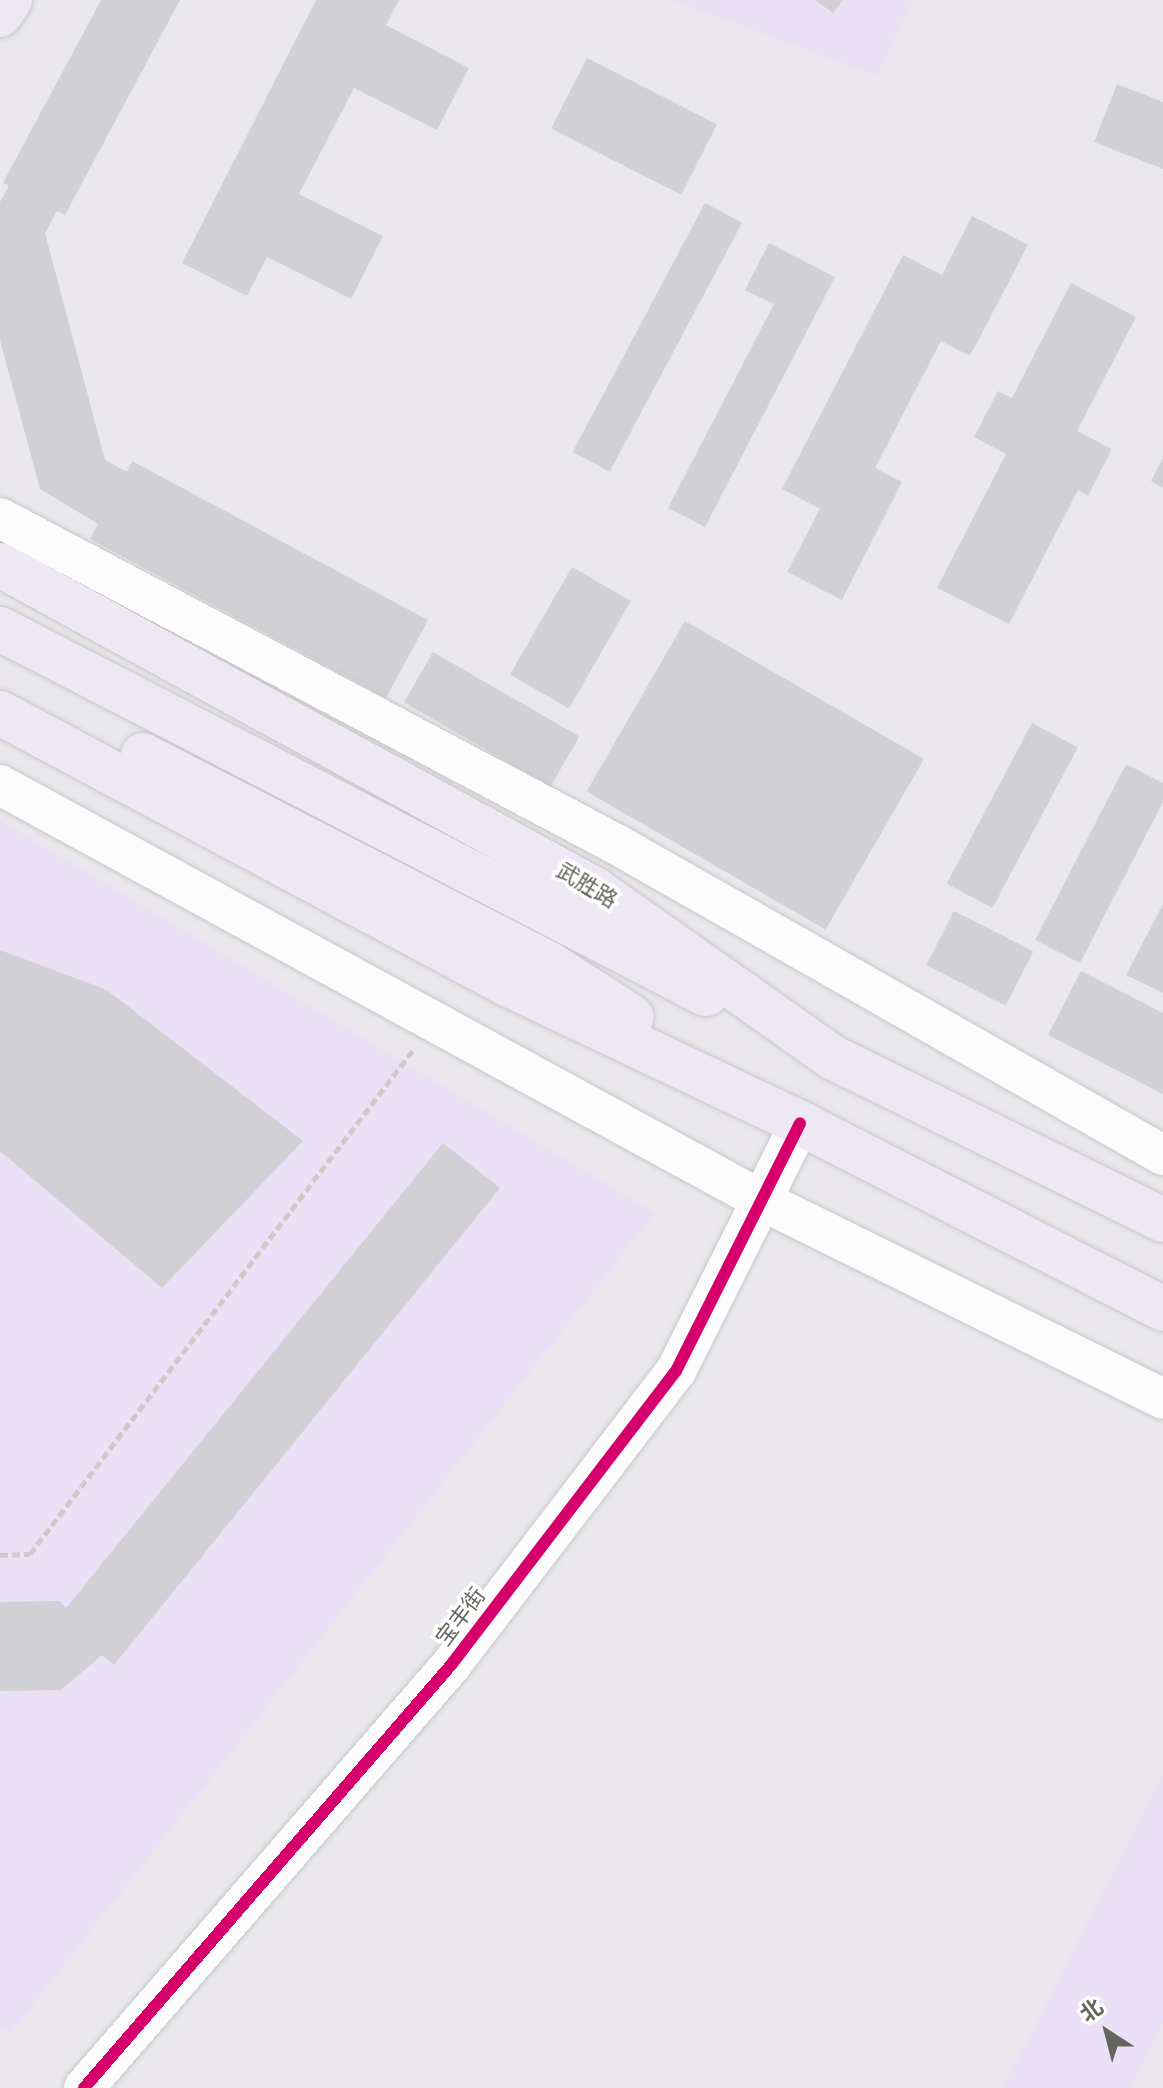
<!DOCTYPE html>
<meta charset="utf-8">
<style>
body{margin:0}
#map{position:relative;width:1163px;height:2088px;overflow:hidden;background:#eae8ed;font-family:Overpass,"Noto Sans SC",sans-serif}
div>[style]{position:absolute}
.commercial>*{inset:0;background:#ebe1f7}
.building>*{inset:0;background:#d1d0d4;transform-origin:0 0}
.path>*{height:5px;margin-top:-2.5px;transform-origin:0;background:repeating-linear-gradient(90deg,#cec8c8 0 8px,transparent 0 12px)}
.roads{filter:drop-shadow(0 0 2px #c6c7c6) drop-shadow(0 0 2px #c6c7c6)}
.minor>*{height:40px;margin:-20px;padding:0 20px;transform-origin:20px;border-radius:20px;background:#fcfcfc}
.major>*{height:44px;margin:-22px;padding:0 22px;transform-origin:22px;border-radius:22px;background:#ede8f3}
.cycleway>*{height:12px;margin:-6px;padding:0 6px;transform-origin:6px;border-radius:6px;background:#d6006c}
span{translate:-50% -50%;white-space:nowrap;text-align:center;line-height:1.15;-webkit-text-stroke:7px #fff;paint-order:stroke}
.street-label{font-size:22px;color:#64665d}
.north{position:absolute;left:1067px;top:1992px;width:80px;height:80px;-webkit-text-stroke:6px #fff;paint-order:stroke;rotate:324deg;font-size:22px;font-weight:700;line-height:32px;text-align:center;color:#64665d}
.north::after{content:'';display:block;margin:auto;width:28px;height:36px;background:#64665d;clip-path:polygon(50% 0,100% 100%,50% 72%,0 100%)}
</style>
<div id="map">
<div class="commercial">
<i style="clip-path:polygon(671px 0,913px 0,877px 76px)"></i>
<i style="clip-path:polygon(0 820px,655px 1213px,10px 2034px,0 2028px)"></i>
<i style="clip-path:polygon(1163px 1773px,1163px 2024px,1131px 2088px,1003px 2088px)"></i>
</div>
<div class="building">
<i style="clip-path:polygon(101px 0,180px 0,65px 215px,57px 211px,45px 233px,105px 460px,127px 472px,132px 461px,428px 620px,386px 698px,90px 539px,98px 524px,40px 489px,0 340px,0 202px,9px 186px,3px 183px)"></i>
<i style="clip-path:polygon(316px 0,399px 0,386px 25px,469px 68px,437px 130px,354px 88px,299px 194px,383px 236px,351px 299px,267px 257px,247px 296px,182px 263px)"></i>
<i style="clip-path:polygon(815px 0,843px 0,833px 13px)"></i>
<i style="left:587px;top:58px;width:146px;height:79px;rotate:27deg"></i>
<i style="clip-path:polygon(1117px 84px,1163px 102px,1163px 169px,1094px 142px)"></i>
<i style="left:705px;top:203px;width:42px;height:282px;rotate:28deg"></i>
<i style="clip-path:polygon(972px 216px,1028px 245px,970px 356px,941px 341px,875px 468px,902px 482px,842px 600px,787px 572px,820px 509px,782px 489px,903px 255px,942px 275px)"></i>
<i style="clip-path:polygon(769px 243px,835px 277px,705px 527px,668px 508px,774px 304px,745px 290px)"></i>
<i style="clip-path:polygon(1071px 283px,1136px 317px,1077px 431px,1112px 449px,1088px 496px,1078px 490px,1009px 624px,937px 588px,1006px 454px,974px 437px,998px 391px,1012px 398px)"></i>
<i style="clip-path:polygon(1163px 458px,1163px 488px,1151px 481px)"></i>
<i style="left:572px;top:567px;width:68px;height:124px;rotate:30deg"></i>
<i style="left:685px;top:621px;width:276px;height:197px;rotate:30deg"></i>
<i style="left:433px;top:652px;width:169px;height:58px;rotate:30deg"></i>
<i style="left:1032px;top:723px;width:52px;height:182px;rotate:28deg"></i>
<i style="clip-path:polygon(1126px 764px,1163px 783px,1163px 802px,1080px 963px,1035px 940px)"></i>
<i style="clip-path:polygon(1163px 904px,1163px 993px,1126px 975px)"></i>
<i style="left:954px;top:911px;width:89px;height:61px;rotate:27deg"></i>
<i style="clip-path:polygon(0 950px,107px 990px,303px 1141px,162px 1288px,0 1151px)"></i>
<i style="clip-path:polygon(1081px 971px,1163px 1013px,1163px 1094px,1048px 1035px)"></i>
<i style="clip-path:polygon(443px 1143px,500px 1188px,114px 1665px,102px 1655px,61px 1690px,0 1691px,0 1602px,60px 1601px,66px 1608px)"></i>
</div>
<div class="path">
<i style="left:0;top:1555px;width:30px;rotate:-2deg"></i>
<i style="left:30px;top:1554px;width:633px;rotate:-52.77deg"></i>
</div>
<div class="roads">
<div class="minor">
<i style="left:0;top:518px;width:697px;rotate:27.89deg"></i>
<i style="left:616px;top:844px;width:629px;rotate:29.62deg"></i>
<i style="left:0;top:785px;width:869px;rotate:28.6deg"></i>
<i style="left:763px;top:1201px;width:446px;rotate:26.3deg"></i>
<i style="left:84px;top:2088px;width:560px;rotate:-49.05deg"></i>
<i style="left:451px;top:1665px;width:370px;rotate:-52.6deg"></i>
<i style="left:676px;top:1371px;width:277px;rotate:-63.4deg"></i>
</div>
<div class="major">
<i style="left:0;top:15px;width:18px;rotate:-56deg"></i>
<i style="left:0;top:565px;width:677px;rotate:28.61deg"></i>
<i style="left:594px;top:889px;width:294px;rotate:35.2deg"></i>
<i style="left:834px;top:1058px;width:367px;rotate:26.2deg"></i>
<i style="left:0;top:629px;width:795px;rotate:27.34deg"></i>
<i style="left:0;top:713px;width:573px;rotate:28.13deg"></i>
<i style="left:505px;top:983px;width:327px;rotate:25.4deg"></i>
<i style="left:800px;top:1123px;width:408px;rotate:27.1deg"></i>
<i style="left:143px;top:755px;width:457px;rotate:27.2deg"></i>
<i style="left:549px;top:964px;width:98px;rotate:32.6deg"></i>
</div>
</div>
<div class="cycleway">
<i style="left:84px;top:2088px;width:560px;rotate:-49.05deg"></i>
<i style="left:451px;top:1665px;width:370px;rotate:-52.6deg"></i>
<i style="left:676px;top:1371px;width:277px;rotate:-63.4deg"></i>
</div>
<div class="street-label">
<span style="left:586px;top:887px;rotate:31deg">武胜路</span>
<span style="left:462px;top:1618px;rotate:-53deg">宝丰街</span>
</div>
<div class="north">北</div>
</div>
